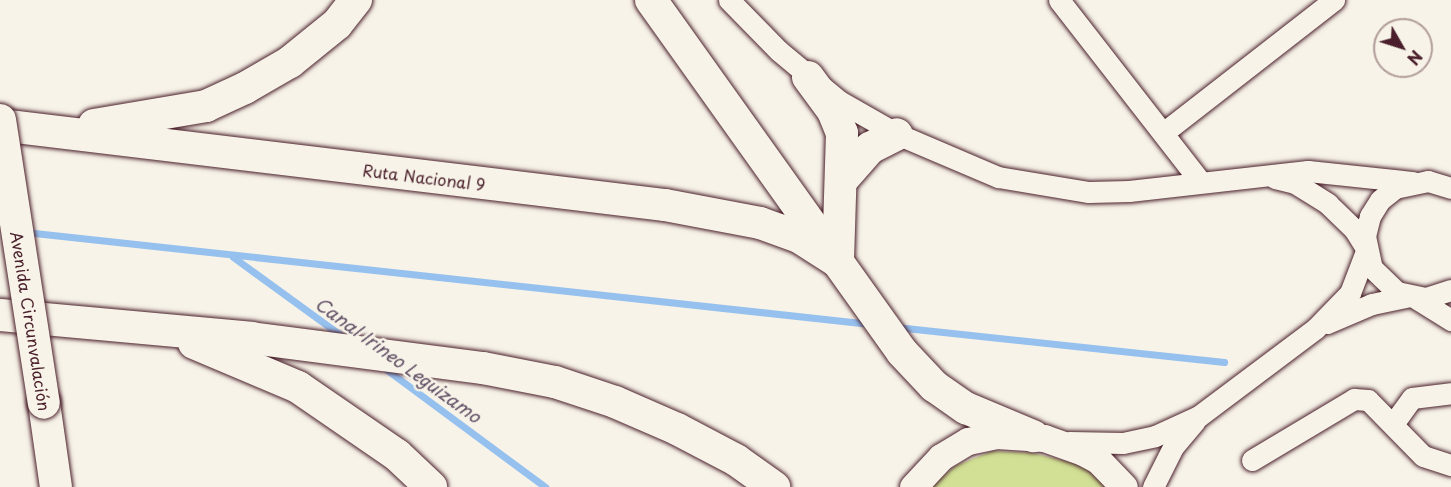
<!DOCTYPE html>
<meta charset="utf-8">
<style>
body{margin:0}
#map{position:relative;width:1451px;height:487px;overflow:hidden;background:#f7f3e8;font-family:"Playpen Sans",sans-serif}
div>[style]{position:absolute}
.green>*{inset:0;background:#d1e094}
.stream>*{height:7px;margin:-3.5px;padding:0 3.5px;transform-origin:3.5px;border-radius:3.5px;background:#96c1ef}
.roads{filter:drop-shadow(0 0 2px #4a1f2b) drop-shadow(0 0 2px #4a1f2b)}
.minor>*{height:21px;margin:-10.5px;padding:0 10.5px;transform-origin:10.5px;border-radius:10.5px;background:#f7f3e8}
.major>*{height:27px;margin:-13.5px;padding:0 13.5px;transform-origin:13.5px;border-radius:13.5px;background:#f7f3e8}
.highway>*{height:32px;margin:-16px;padding:0 16px;transform-origin:16px;border-radius:16px;background:#f7f3e8}
.bridges{filter:drop-shadow(0 0 2px #4a1f2b) drop-shadow(0 0 2px #4a1f2b)}
.highway-bridge>*{height:32px;margin:-16px;padding:0 16px;transform-origin:16px;border-radius:16px;background:#f7f3e8}
span{translate:-50% -50%;white-space:nowrap;text-align:center;line-height:1.15;-webkit-text-stroke:5px #f7f3e8;paint-order:stroke}
.street-label{font-size:16px;color:#4a1f2b}
.water-label{font-size:18px;color:#615066;font-style:italic}
.north{position:absolute;left:1373px;top:18px;width:60px;height:60px;box-sizing:border-box;background:#f7f3e8;border:2px solid #b29e9c;border-radius:50%;rotate:129deg;font-size:16px;font-weight:700;line-height:24px;text-align:center;color:#4a1f2b}
.north::after{content:'';display:block;margin:auto;width:21px;height:27px;background:#4a1f2b;clip-path:polygon(50% 0,100% 100%,50% 72%,0 100%)}
</style>
<div id="map">
<div class="green">
<i style="clip-path:polygon(992px 451px,1032px 453px,1070px 462px,1086px 469px,1107px 487px,931px 487px,955px 466px)"></i>
</div>
<div class="stream">
<i style="left:25px;top:232px;width:850px;rotate:6.21deg"></i>
<i style="left:233px;top:257px;width:136px;rotate:36deg"></i>
<i style="left:896px;top:327px;width:330px;rotate:6.1deg"></i>
<i style="left:383px;top:367px;width:202px;rotate:36.5deg"></i>
</div>
<div class="roads">
<div class="minor">
<i style="left:729px;top:0;width:71px;rotate:45.6deg"></i>
<i style="left:779px;top:51px;width:78px;rotate:39.8deg"></i>
<i style="left:839px;top:101px;width:67px;rotate:29.6deg"></i>
<i style="left:897px;top:134px;width:110px;rotate:23.1deg"></i>
<i style="left:998px;top:177px;width:92px;rotate:9.4deg"></i>
<i style="left:1089px;top:192px;width:40px;rotate:-1.4deg"></i>
<i style="left:1129px;top:191px;width:180px;rotate:-6.4deg"></i>
<i style="left:1308px;top:171px;width:106px;rotate:6deg"></i>
<i style="left:1059px;top:0;width:229px;rotate:52.1deg"></i>
<i style="left:1163px;top:133px;width:217px;rotate:-37.9deg"></i>
<i style="left:1275px;top:178px;width:21px;rotate:14deg"></i>
<i style="left:1295px;top:183px;width:39px;rotate:32deg"></i>
<i style="left:1328px;top:204px;width:36px;rotate:44deg"></i>
<i style="left:1354px;top:229px;width:22px;rotate:58deg"></i>
<i style="left:1451px;top:188px;width:24px;rotate:-163deg"></i>
<i style="left:1428px;top:181px;width:34px;rotate:168deg"></i>
<i style="left:1395px;top:188px;width:19px;rotate:141deg"></i>
<i style="left:1380px;top:200px;width:19px;rotate:122deg"></i>
<i style="left:1370px;top:216px;width:21px;rotate:104deg"></i>
<i style="left:1365px;top:236px;width:33px;rotate:78deg"></i>
<i style="left:1372px;top:268px;width:35px;rotate:44deg"></i>
<i style="left:1397px;top:292px;width:30px;rotate:12deg"></i>
<i style="left:1426px;top:298px;width:26px;rotate:-18deg"></i>
<i style="left:1414px;top:297px;width:44px;rotate:31.9deg"></i>
<i style="left:1327px;top:323px;width:49px;rotate:-22.9deg"></i>
<i style="left:1372px;top:304px;width:39px;rotate:-12deg"></i>
<i style="left:1393px;top:424px;width:32px;rotate:-54deg"></i>
<i style="left:1412px;top:398px;width:39px;rotate:-7deg"></i>
<i style="left:1069px;top:442px;width:54px;rotate:1.1deg"></i>
<i style="left:1123px;top:443px;width:33px;rotate:-12deg"></i>
<i style="left:1155px;top:436px;width:48px;rotate:-24.4deg"></i>
<i style="left:1199px;top:416px;width:146px;rotate:-36.9deg"></i>
<i style="left:1316px;top:328px;width:49px;rotate:-45.8deg"></i>
<i style="left:1350px;top:293px;width:45px;rotate:-69.1deg"></i>
<i style="left:1252px;top:460px;width:119px;rotate:-30.9deg"></i>
<i style="left:1354px;top:399px;width:14px;rotate:4deg"></i>
<i style="left:1368px;top:400px;width:78px;rotate:45.5deg"></i>
<i style="left:1423px;top:456px;width:29px;rotate:18deg"></i>
<i style="left:1153px;top:487px;width:45px;rotate:-63.4deg"></i>
<i style="left:1173px;top:447px;width:34px;rotate:-50deg"></i>
</div>
<div class="major">
<i style="left:913px;top:487px;width:41px;rotate:-47deg"></i>
<i style="left:941px;top:457px;width:31px;rotate:-31deg"></i>
<i style="left:968px;top:441px;width:29px;rotate:-12deg"></i>
<i style="left:996px;top:435px;width:48px;rotate:3.6deg"></i>
<i style="left:1044px;top:438px;width:41px;rotate:19.7deg"></i>
<i style="left:1083px;top:452px;width:17px;rotate:28deg"></i>
<i style="left:1098px;top:460px;width:37px;rotate:46deg"></i>
</div>
<div class="highway">
<i style="left:651px;top:0;width:432px;rotate:54.5deg"></i>
<i style="left:902px;top:352px;width:47px;rotate:46.7deg"></i>
<i style="left:934px;top:386px;width:39px;rotate:35deg"></i>
<i style="left:966px;top:408px;width:73px;rotate:22.7deg"></i>
<i style="left:808px;top:77px;width:42px;rotate:53.7deg"></i>
<i style="left:833px;top:111px;width:24px;rotate:68deg"></i>
<i style="left:842px;top:133px;width:129px;rotate:91.8deg"></i>
<i style="left:0;top:125px;width:670px;rotate:6.86deg"></i>
<i style="left:665px;top:205px;width:97px;rotate:10.7deg"></i>
<i style="left:760px;top:223px;width:41px;rotate:19.7deg"></i>
<i style="left:799px;top:237px;width:46px;rotate:32.7deg"></i>
<i style="left:94px;top:125px;width:114px;rotate:-9.6deg"></i>
<i style="left:206px;top:106px;width:43px;rotate:-24.8deg"></i>
<i style="left:245px;top:88px;width:52px;rotate:-30deg"></i>
<i style="left:290px;top:62px;width:60px;rotate:-39deg"></i>
<i style="left:337px;top:24px;width:31px;rotate:-52deg"></i>
<i style="left:842px;top:180px;width:43px;rotate:-48.8deg"></i>
<i style="left:870px;top:148px;width:30px;rotate:-27deg"></i>
<i style="left:0;top:315px;width:252px;rotate:5.2deg"></i>
<i style="left:251px;top:338px;width:234px;rotate:7.4deg"></i>
<i style="left:483px;top:368px;width:73px;rotate:11deg"></i>
<i style="left:555px;top:382px;width:63px;rotate:18.4deg"></i>
<i style="left:615px;top:402px;width:68px;rotate:23.5deg"></i>
<i style="left:677px;top:429px;width:67px;rotate:27.7deg"></i>
<i style="left:736px;top:460px;width:47px;rotate:35.4deg"></i>
<i style="left:194px;top:343px;width:113px;rotate:22.9deg"></i>
<i style="left:298px;top:387px;width:120px;rotate:34.5deg"></i>
<i style="left:397px;top:455px;width:47px;rotate:43.3deg"></i>
<i style="left:44px;top:403px;width:85px;rotate:81.9deg"></i>
</div>
</div>
<div class="bridges">
<div class="highway-bridge">
<i style="left:0;top:120px;width:286px;rotate:81.2deg"></i>
</div>
</div>
<div class="street-label">
<span style="left:424px;top:177px;rotate:7deg">Ruta Nacional 9</span>
<span style="left:31px;top:321px;rotate:81deg">Avenida Circunvalación</span>
</div>
<div class="water-label">
<span style="left:398px;top:360px;rotate:36deg">Canal Irineo Leguizamo</span>
</div>
<div class="north">N</div>
</div>
